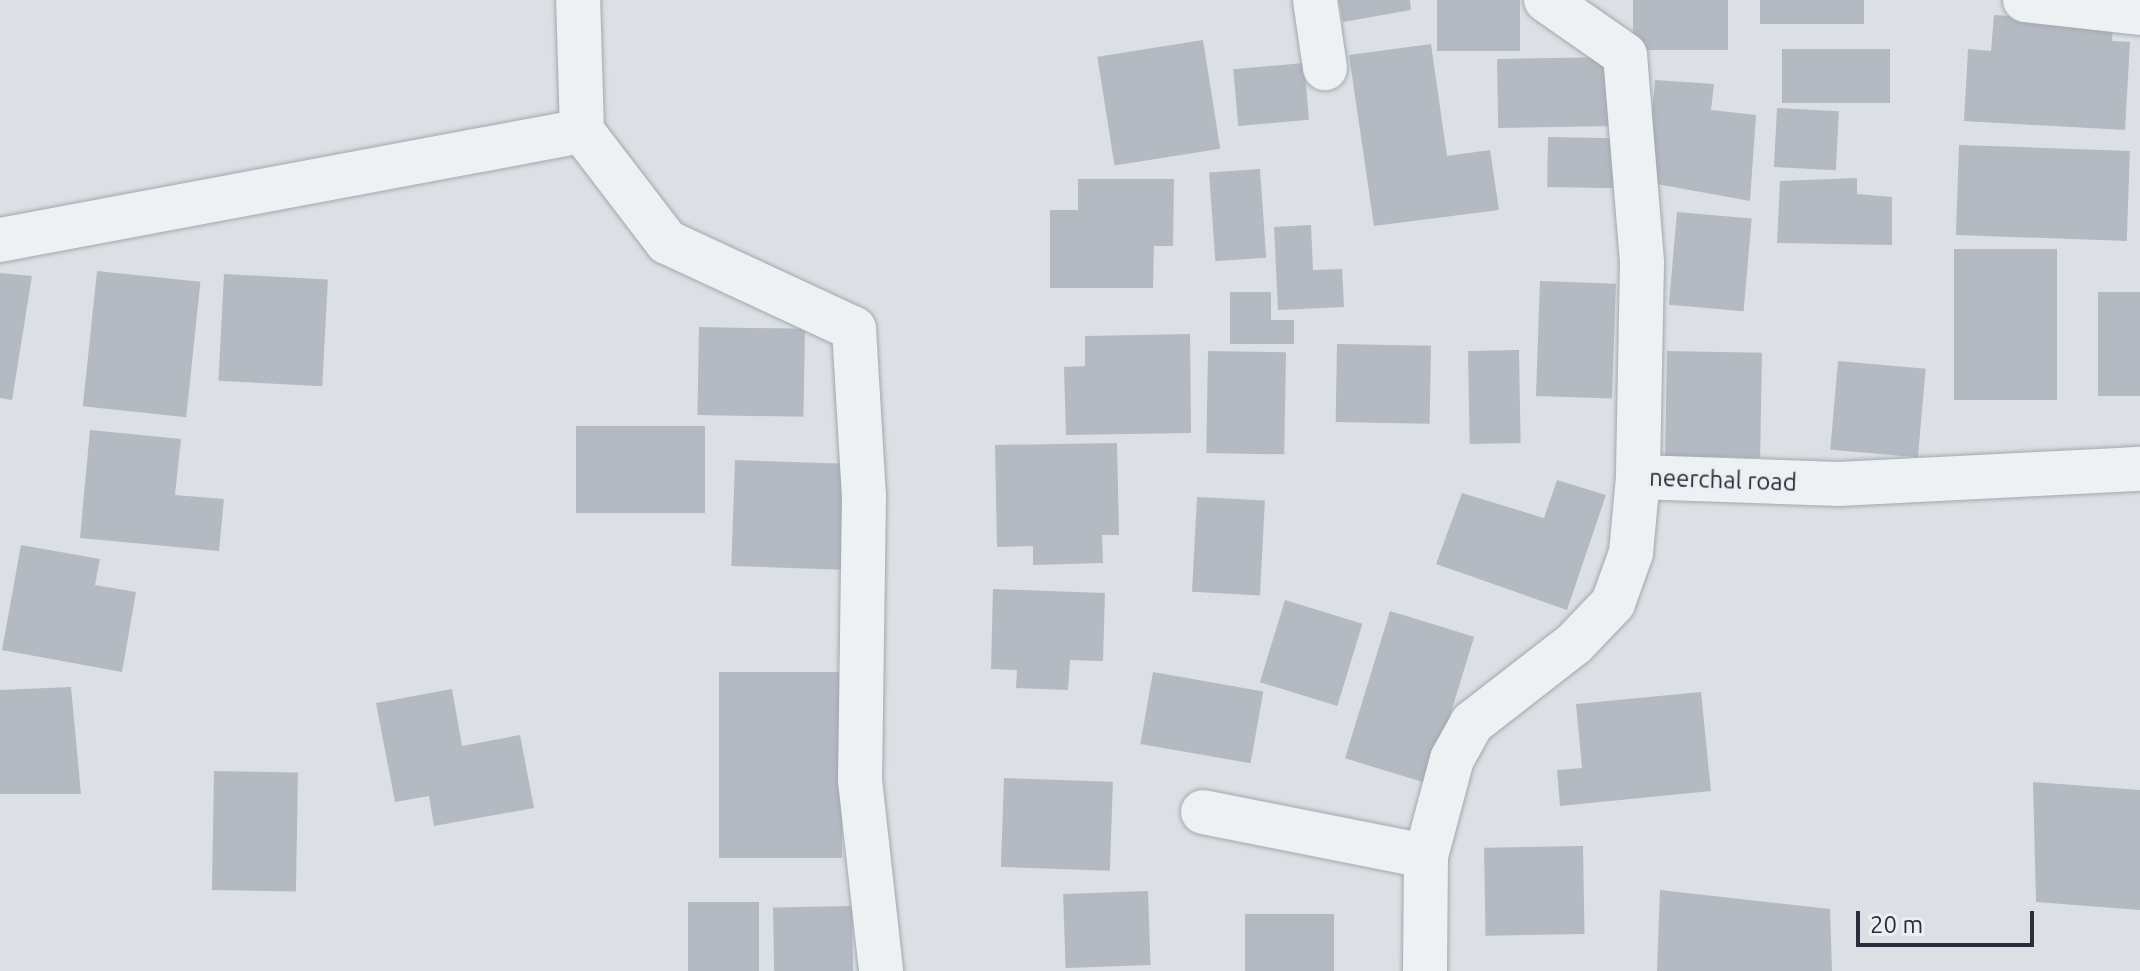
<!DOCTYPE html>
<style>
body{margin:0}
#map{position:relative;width:2140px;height:971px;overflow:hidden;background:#dce0e5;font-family:Ubuntu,sans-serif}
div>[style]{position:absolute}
.building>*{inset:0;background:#b4bac2;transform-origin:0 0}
.roads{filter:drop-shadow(0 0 2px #a2a8ae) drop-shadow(0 0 2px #a2a8ae)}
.minor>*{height:44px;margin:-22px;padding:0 22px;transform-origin:22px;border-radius:22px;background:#eef1f4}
span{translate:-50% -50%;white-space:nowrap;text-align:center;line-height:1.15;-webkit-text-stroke:6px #ebeff3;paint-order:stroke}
.street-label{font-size:24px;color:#27303a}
.scale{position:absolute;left:1856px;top:911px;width:178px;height:36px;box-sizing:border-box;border:4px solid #27303a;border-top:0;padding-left:10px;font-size:24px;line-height:28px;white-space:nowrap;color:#27303a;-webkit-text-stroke:6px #ebeff3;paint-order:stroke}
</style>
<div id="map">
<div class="building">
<i style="clip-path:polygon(1339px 0,1410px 0,1411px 10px,1343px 22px)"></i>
<i style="left:1437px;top:0;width:83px;height:51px"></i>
<i style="left:1633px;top:0;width:95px;height:50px"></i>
<i style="left:1760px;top:0;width:104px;height:24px"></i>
<i style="clip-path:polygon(1994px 15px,2113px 22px,2112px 41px,2130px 42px,2125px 130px,1964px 121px,1968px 49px,1991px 51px)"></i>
<i style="left:1203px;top:40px;width:110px;height:107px;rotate:81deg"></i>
<i style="clip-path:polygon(1431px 44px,1447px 156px,1490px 150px,1499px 210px,1374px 226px,1349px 55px)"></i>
<i style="left:1782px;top:49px;width:108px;height:54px"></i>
<i style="left:1613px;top:57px;width:69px;height:116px;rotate:89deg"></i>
<i style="left:1304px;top:63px;width:57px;height:71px;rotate:85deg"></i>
<i style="clip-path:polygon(1655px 80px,1714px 84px,1711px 110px,1756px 115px,1750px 201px,1646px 182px)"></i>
<i style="left:1777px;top:108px;width:62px;height:59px;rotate:3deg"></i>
<i style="left:1548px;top:137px;width:68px;height:50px;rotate:1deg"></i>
<i style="left:1959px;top:145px;width:171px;height:90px;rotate:2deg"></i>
<i style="left:1260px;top:169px;width:89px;height:51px;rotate:86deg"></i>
<i style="clip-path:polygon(1857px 178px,1857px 194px,1892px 197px,1892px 245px,1777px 243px,1780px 181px)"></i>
<i style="clip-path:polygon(1078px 179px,1174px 179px,1173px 246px,1154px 246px,1153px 288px,1050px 288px,1050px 210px,1078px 210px)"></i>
<i style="left:1677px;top:212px;width:75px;height:93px;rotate:5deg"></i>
<i style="clip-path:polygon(1311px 225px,1313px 270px,1342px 269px,1344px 307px,1278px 310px,1274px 227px)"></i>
<i style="left:1954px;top:249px;width:103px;height:151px"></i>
<i style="left:97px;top:271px;width:104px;height:136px;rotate:6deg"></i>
<i style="clip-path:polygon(0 273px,32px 276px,12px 400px,0 398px)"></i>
<i style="left:224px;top:274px;width:104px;height:107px;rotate:3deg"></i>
<i style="left:1540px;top:281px;width:76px;height:115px;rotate:2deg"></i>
<i style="clip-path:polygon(1230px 292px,1271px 292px,1271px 320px,1294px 320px,1294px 344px,1230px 344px)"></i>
<i style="left:2140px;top:292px;width:104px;height:42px;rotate:90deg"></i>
<i style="left:699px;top:327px;width:106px;height:88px;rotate:1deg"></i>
<i style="clip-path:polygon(1190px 334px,1191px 433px,1066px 435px,1064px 367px,1085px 366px,1085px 336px)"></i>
<i style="left:1337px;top:344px;width:94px;height:78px;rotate:1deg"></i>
<i style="left:1519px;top:350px;width:93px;height:51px;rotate:89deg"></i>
<i style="left:1208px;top:351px;width:78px;height:102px;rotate:1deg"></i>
<i style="left:1667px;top:351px;width:95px;height:105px;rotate:1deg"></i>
<i style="left:1838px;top:361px;width:88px;height:89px;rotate:5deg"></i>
<i style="left:576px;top:426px;width:129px;height:87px"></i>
<i style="clip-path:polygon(90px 430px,181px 439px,175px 495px,224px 499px,219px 551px,80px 538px)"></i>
<i style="clip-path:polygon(1117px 443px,1119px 535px,1102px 535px,1103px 563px,1033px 565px,1033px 546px,997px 547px,995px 445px)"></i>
<i style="left:735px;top:460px;width:111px;height:106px;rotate:2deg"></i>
<i style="clip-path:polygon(1557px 480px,1606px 495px,1567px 610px,1436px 564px,1462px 493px,1544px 518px)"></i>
<i style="left:1197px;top:497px;width:68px;height:95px;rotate:3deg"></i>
<i style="clip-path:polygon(21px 545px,100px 559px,95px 585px,136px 592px,122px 672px,2px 650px)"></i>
<i style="clip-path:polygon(993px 589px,1105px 593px,1103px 661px,1070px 660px,1068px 690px,1016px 688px,1017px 670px,991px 669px)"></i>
<i style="left:1285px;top:600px;width:81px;height:86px;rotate:17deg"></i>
<i style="left:1390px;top:611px;width:88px;height:154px;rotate:17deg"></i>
<i style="left:842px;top:672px;width:186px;height:123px;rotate:90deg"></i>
<i style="left:1153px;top:672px;width:112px;height:73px;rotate:10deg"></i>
<i style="clip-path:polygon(71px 687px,81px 794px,0 794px,0 690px)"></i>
<i style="clip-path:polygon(452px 689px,462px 746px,520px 735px,534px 808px,434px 826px,429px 796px,395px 802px,376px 703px)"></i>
<i style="clip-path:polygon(1701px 692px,1711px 791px,1560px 806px,1557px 770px,1582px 768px,1576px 704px)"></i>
<i style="left:214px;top:771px;width:84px;height:119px;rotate:1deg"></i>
<i style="left:1004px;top:778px;width:109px;height:89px;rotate:2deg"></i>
<i style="clip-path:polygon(2033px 782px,2140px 790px,2140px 910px,2036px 902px)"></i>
<i style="left:1583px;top:846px;width:88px;height:99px;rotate:89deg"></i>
<i style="clip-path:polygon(1660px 890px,1830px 909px,1832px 971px,1657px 971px)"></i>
<i style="left:1148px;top:891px;width:74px;height:85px;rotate:88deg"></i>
<i style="left:688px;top:902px;width:71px;height:69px"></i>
<i style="left:852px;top:906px;width:65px;height:79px;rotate:89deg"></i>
<i style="left:1245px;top:914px;width:89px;height:57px"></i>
</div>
<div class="roads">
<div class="minor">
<i style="left:1315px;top:0;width:69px;rotate:81.6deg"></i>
<i style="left:1546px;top:0;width:96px;rotate:34.8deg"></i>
<i style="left:1625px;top:55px;width:209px;rotate:85.3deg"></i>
<i style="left:1642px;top:263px;width:214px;rotate:91.1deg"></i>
<i style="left:2025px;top:0;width:116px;rotate:6.4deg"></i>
<i style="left:582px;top:131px;width:140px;rotate:52.6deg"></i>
<i style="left:667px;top:242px;width:206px;rotate:24.9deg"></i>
<i style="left:854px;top:329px;width:166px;rotate:86.6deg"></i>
<i style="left:864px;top:495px;width:285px;rotate:90.8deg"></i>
<i style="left:860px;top:780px;width:192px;rotate:83.7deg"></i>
<i style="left:0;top:240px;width:592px;rotate:-10.61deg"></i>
<i style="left:582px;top:131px;width:131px;rotate:-91.7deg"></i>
<i style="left:1203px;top:812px;width:227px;rotate:11.2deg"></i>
<i style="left:1425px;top:971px;width:115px;rotate:-89.5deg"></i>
<i style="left:1426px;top:856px;width:100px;rotate:-75deg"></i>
<i style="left:1452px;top:759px;width:41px;rotate:-60.9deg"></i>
<i style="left:1472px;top:723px;width:129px;rotate:-37.8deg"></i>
<i style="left:1574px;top:644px;width:57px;rotate:-46.4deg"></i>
<i style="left:1613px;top:603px;width:53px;rotate:-70.2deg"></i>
<i style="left:1631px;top:553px;width:76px;rotate:-84.7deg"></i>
<i style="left:1638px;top:477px;width:201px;rotate:2deg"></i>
<i style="left:1839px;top:484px;width:301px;rotate:-2.9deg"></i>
</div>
</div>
<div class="street-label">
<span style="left:1723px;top:480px;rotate:2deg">neerchal road</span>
</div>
<div class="scale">20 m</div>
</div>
